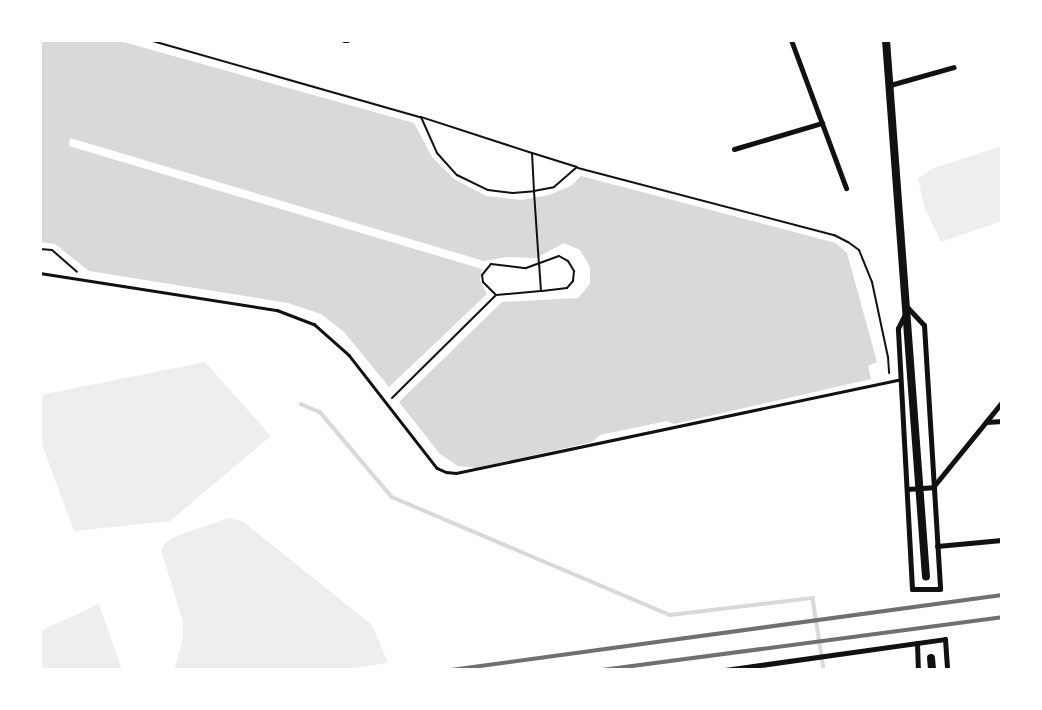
<!DOCTYPE html>
<style>
body{margin:0}
#map{position:relative;width:1042px;height:710px;overflow:hidden;background:#fff;font-family:Rubik,sans-serif}
div>[style]{position:absolute}
.green>*{inset:0;background:#eee}
.water>*{inset:0;background:#d9d9d9}
.stream>*{height:3.5px;margin:-1.75px;padding:0 1.75px;transform-origin:1.75px;border-radius:1.75px;background:#d9d9d9}
.path>*{height:2px;margin:-1px;padding:0 1px;transform-origin:1px;border-radius:1px;background:#111}
.service>*{height:2.5px;margin:-1.25px;padding:0 1.25px;transform-origin:1.25px;border-radius:1.25px;background:#111}
.minor>*{height:5px;margin:-2.5px;padding:0 2.5px;transform-origin:2.5px;border-radius:2.5px;background:#111}
.primary>*{height:8px;margin:-4px;padding:0 4px;transform-origin:4px;border-radius:4px;background:#111}
.rail>*{height:3.5px;margin:-1.75px;padding:0 1.75px;transform-origin:1.75px;border-radius:1.75px;background:#707070}
span{translate:-50% -50%;white-space:nowrap;text-align:center;line-height:1.15;-webkit-text-stroke:6px #fff;paint-order:stroke}
.frame{position:absolute;inset:0;border:42px solid #fff;pointer-events:none}
</style>
<div id="map">
<div class="green">
<i style="clip-path:polygon(1002px 146px,1002px 221px,941px 242px,925px 209px,918px 179px,931px 169px)"></i>
<i style="clip-path:polygon(205px 362px,271px 436px,170px 521px,74px 531px,40px 439px,40px 395px)"></i>
<i style="clip-path:polygon(229px 518px,242px 521px,372px 625px,388px 663px,338px 670px,174px 670px,183px 638px,183px 622px,161px 550px,165px 543px,176px 536px)"></i>
<i style="clip-path:polygon(99px 604px,122px 670px,40px 670px,40px 631px)"></i>
</div>
<div class="water">
<i style="clip-path:polygon(40px 40px,116px 40px,414px 123px,432px 157px,454px 179px,486px 196px,521px 200px,549px 195px,571px 186px,581px 176px,836px 243px,847px 253px,877px 362px,868px 366px,871px 379px,674px 424px,667px 421px,600px 435px,592px 442px,477px 468px,458px 466px,440px 454px,399px 402px,502px 302px,578px 298px,590px 284px,590px 267px,580px 250px,564px 243px,536px 258px,507px 257px,484px 261px,70px 138px,69px 146px,482px 269px,480px 281px,487px 294px,389px 387px,344px 332px,321px 314px,288px 303px,89px 271px,55px 244px,40px 242px)"></i>
</div>
<div class="stream">
<i style="left:301px;top:404px;width:21px;rotate:23deg"></i>
<i style="left:320px;top:412px;width:111px;rotate:49.7deg"></i>
<i style="left:392px;top:497px;width:302px;rotate:23deg"></i>
<i style="left:670px;top:615px;width:144px;rotate:-6.8deg"></i>
<i style="left:813px;top:598px;width:73px;rotate:81.3deg"></i>
</div>
<div class="path">
<i style="left:149px;top:40px;width:282px;rotate:15.9deg"></i>
<i style="left:578px;top:168px;width:265px;rotate:14.7deg"></i>
<i style="left:834px;top:235px;width:16px;rotate:27deg"></i>
<i style="left:848px;top:242px;width:14px;rotate:36deg"></i>
<i style="left:859px;top:250px;width:35px;rotate:68deg"></i>
<i style="left:872px;top:282px;width:77px;rotate:78deg"></i>
<i style="left:888px;top:357px;width:16px;rotate:86deg"></i>
<i style="left:40px;top:249px;width:12px;rotate:5deg"></i>
<i style="left:52px;top:250px;width:33px;rotate:41deg"></i>
<i style="left:495px;top:294px;width:17px;rotate:-135deg"></i>
<i style="left:483px;top:282px;width:7px;rotate:-98deg"></i>
<i style="left:482px;top:275px;width:14px;rotate:-51deg"></i>
<i style="left:491px;top:264px;width:35px;rotate:7deg"></i>
<i style="left:526px;top:268px;width:35px;rotate:-20deg"></i>
<i style="left:559px;top:256px;width:10px;rotate:29deg"></i>
<i style="left:568px;top:261px;width:12px;rotate:59deg"></i>
<i style="left:574px;top:271px;width:10px;rotate:96deg"></i>
<i style="left:573px;top:281px;width:9px;rotate:131deg"></i>
<i style="left:567px;top:288px;width:25px;rotate:173deg"></i>
<i style="left:392px;top:398px;width:146px;rotate:-44.7deg"></i>
<i style="left:496px;top:295px;width:45px;rotate:-5.1deg"></i>
<i style="left:541px;top:291px;width:26px;rotate:-94deg"></i>
<i style="left:539px;top:265px;width:74px;rotate:-93.9deg"></i>
<i style="left:534px;top:191px;width:38px;rotate:-93deg"></i>
<i style="left:532px;top:153px;width:117px;rotate:-162deg"></i>
<i style="left:421px;top:117px;width:39px;rotate:66deg"></i>
<i style="left:437px;top:153px;width:30px;rotate:48deg"></i>
<i style="left:457px;top:175px;width:34px;rotate:26deg"></i>
<i style="left:488px;top:190px;width:25px;rotate:7deg"></i>
<i style="left:513px;top:193px;width:21px;rotate:-5deg"></i>
<i style="left:534px;top:191px;width:20px;rotate:-11deg"></i>
<i style="left:554px;top:187px;width:30px;rotate:-41deg"></i>
<i style="left:577px;top:167px;width:47px;rotate:-162.7deg"></i>
</div>
<div class="service">
<i style="left:40px;top:273px;width:240px;rotate:8.9deg"></i>
<i style="left:277px;top:310px;width:40px;rotate:21deg"></i>
<i style="left:314px;top:324px;width:47px;rotate:41.5deg"></i>
<i style="left:349px;top:355px;width:143px;rotate:52.1deg"></i>
<i style="left:437px;top:468px;width:10px;rotate:24deg"></i>
<i style="left:446px;top:472px;width:10px;rotate:6deg"></i>
<i style="left:456px;top:473px;width:453px;rotate:-11.9deg"></i>
</div>
<div class="minor">
<i style="left:344px;top:40px;width:3px"></i>
<i style="left:791px;top:40px;width:158px;rotate:69.6deg"></i>
<i style="left:890px;top:85px;width:66px;rotate:-15.7deg"></i>
<i style="left:734px;top:149px;width:92px;rotate:-16.5deg"></i>
<i style="left:908px;top:308px;width:23px;rotate:47deg"></i>
<i style="left:924px;top:325px;width:264px;rotate:86.5deg"></i>
<i style="left:940px;top:589px;width:28px;rotate:180deg"></i>
<i style="left:912px;top:589px;width:261px;rotate:-93.1deg"></i>
<i style="left:898px;top:328px;width:22px;rotate:-63deg"></i>
<i style="left:986px;top:422px;width:16px;rotate:-4deg"></i>
<i style="left:907px;top:489px;width:26px;rotate:-4deg"></i>
<i style="left:933px;top:487px;width:109px;rotate:-50.9deg"></i>
<i style="left:937px;top:546px;width:65px;rotate:-5.3deg"></i>
<i style="left:917px;top:643px;width:27px;rotate:88deg"></i>
<i style="left:725px;top:670px;width:222px;rotate:-8deg"></i>
<i style="left:945px;top:639px;width:31px;rotate:86deg"></i>
</div>
<div class="primary">
<i style="left:886px;top:40px;width:538px;rotate:85.74deg"></i>
<i style="left:931px;top:658px;width:12px;rotate:85deg"></i>
</div>
<div class="rail">
<i style="left:451px;top:670px;width:556px;rotate:-7.75deg"></i>
<i style="left:602px;top:670px;width:403px;rotate:-7.5deg"></i>
</div>
<div class="frame"></div>
</div>
